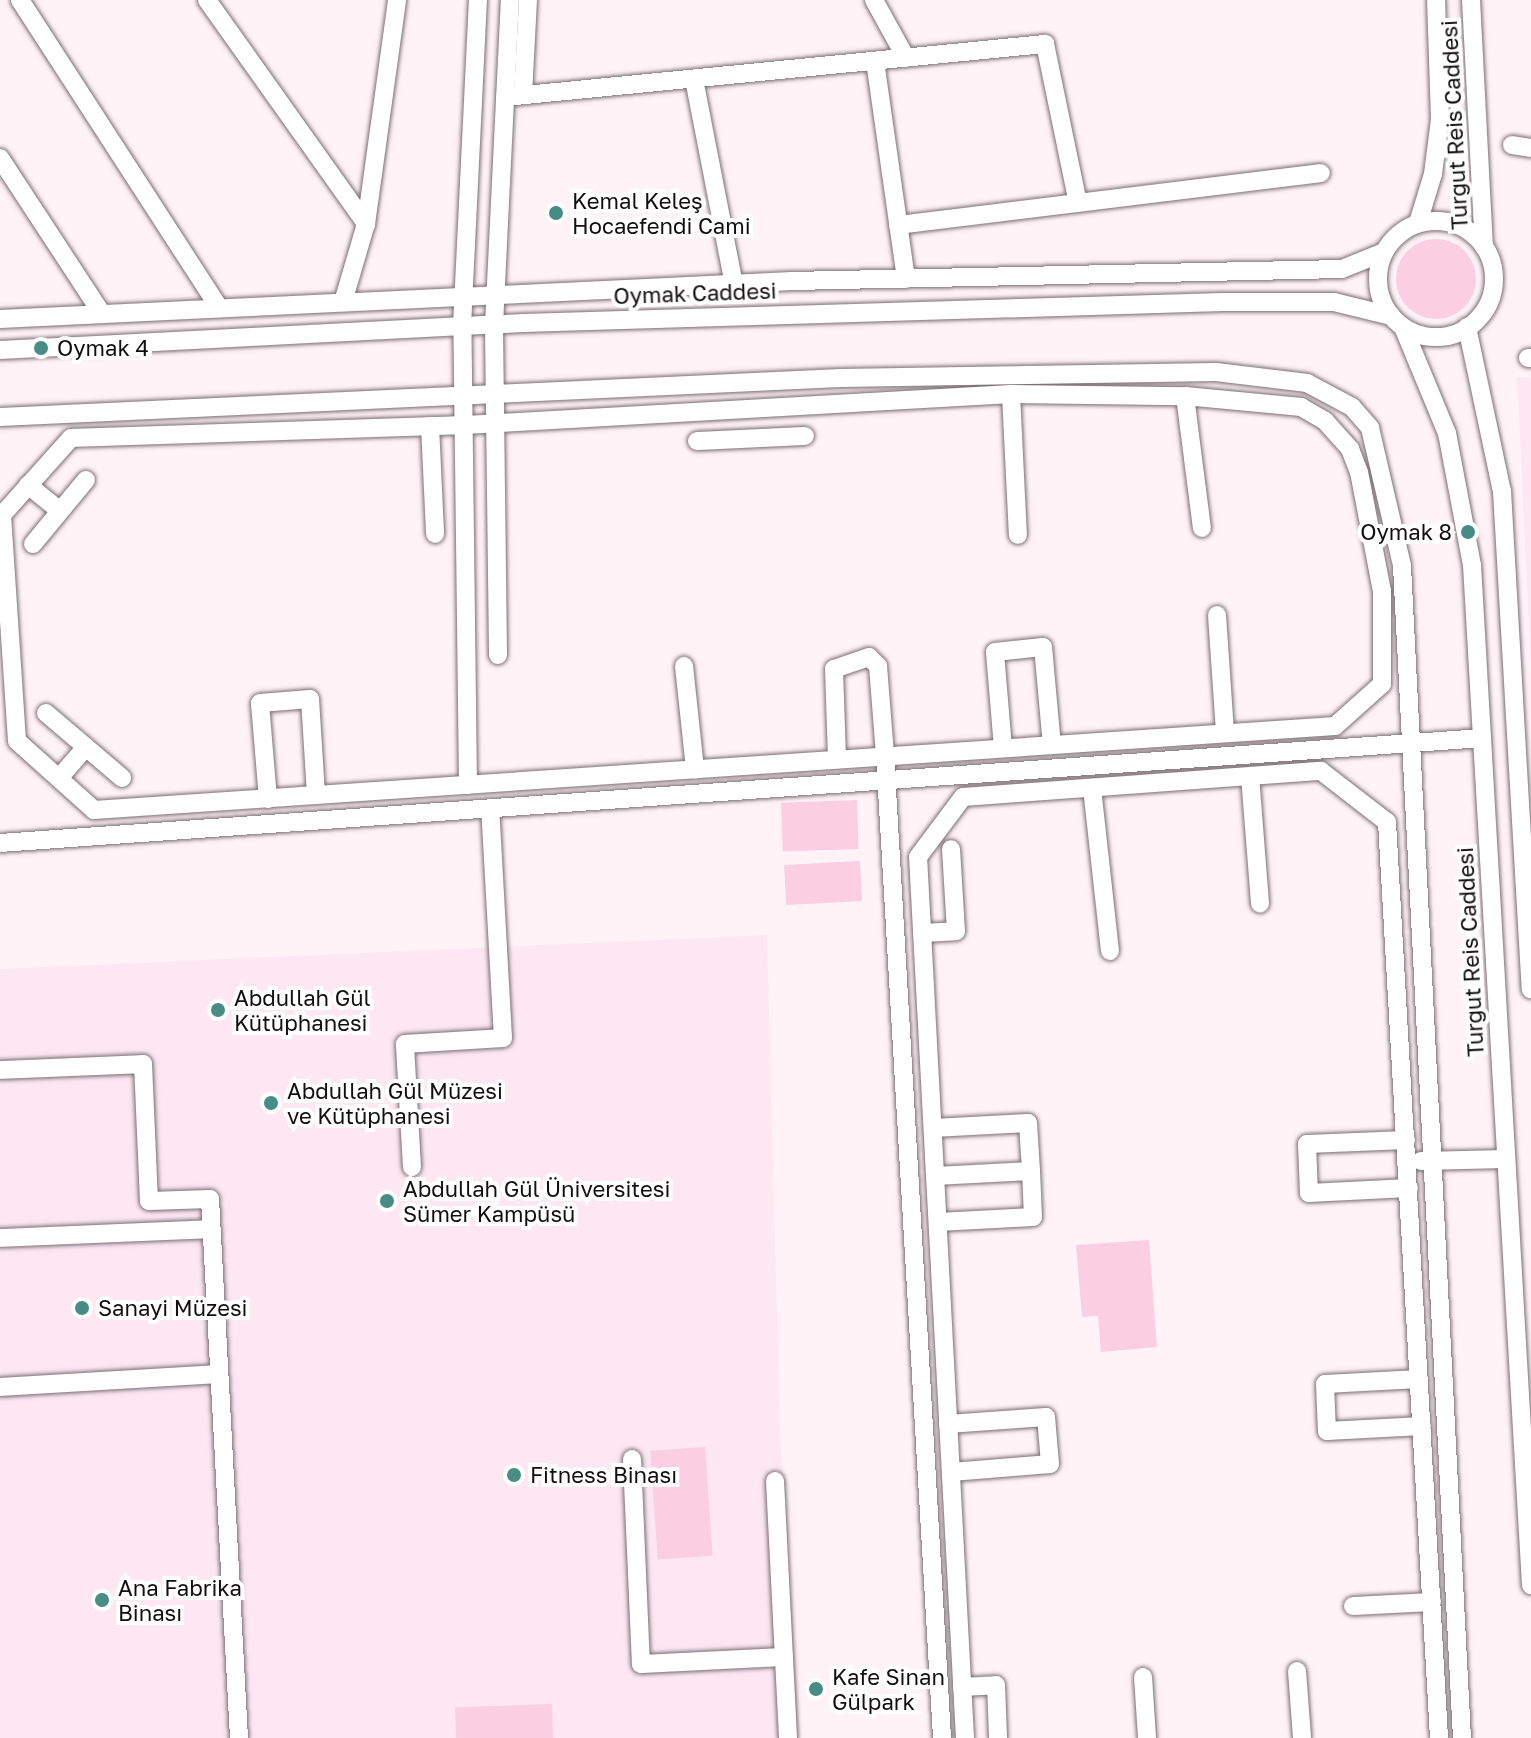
<!DOCTYPE html>
<meta charset="utf-8">
<style>
body{margin:0}
#map{position:relative;width:1531px;height:1738px;overflow:hidden;background:#fff3f8;font-family:"Golos Text",sans-serif}
div>[style]{position:absolute}
.built>*{inset:0;background:#fde7f1}
.green>*{inset:0;background:#fbcee2;transform-origin:0 0}
.round{border-radius:50%}
.roads{filter:drop-shadow(0 0 2px #7a6e73) drop-shadow(0 0 2px #7a6e73)}
.minor>*{height:18px;margin:-9px;padding:0 9px;transform-origin:9px;border-radius:9px;background:#fff}
.minor>.ring{margin:-9px;padding:0;box-sizing:content-box;background:none;border:18px solid #fff;border-radius:50%}
.dots>*{width:22px;height:22px;translate:-50% -50%;box-sizing:border-box;border:4px solid #fff;border-radius:50%}
span{translate:-50% -50%;white-space:nowrap;text-align:center;line-height:1.15;-webkit-text-stroke:8px #fff;paint-order:stroke}
.street-label{font-size:22px;color:#120d0f}
.poi-label{font-size:22px;color:#120d0f}
.left{translate:0 -50%;text-align:left}
.right{translate:-100% -50%;text-align:right}
</style>
<div id="map">
<div class="built">
<i style="clip-path:polygon(1517px 377px,1531px 378px,1531px 674px,1528px 605px)"></i>
<i style="clip-path:polygon(767px 935px,780px 1432px,800px 1738px,0 1738px,0 969px)"></i>
</div>
<div class="green">
<i class="round" style="left:1396px;top:239px;width:80px;height:80px"></i>
<i style="left:857px;top:800px;width:49px;height:76px;rotate:88deg"></i>
<i style="left:860px;top:861px;width:40px;height:76px;rotate:87deg"></i>
<i style="clip-path:polygon(1149px 1240px,1157px 1347px,1101px 1352px,1098px 1316px,1082px 1317px,1076px 1245px)"></i>
<i style="left:705px;top:1447px;width:109px;height:55px;rotate:86deg"></i>
<i style="left:552px;top:1704px;width:34px;height:97px;rotate:88deg"></i>
</div>
<div class="roads">
<div class="minor">
<i style="left:20px;top:0;width:367px;rotate:57.1deg"></i>
<i style="left:207px;top:0;width:275px;rotate:54.6deg"></i>
<i style="left:874px;top:0;width:66px;rotate:61.1deg"></i>
<i style="left:1471px;top:0;width:247px;rotate:87deg"></i>
<i style="left:875px;top:61px;width:220px;rotate:81.9deg"></i>
<i style="left:694px;top:79px;width:209px;rotate:79deg"></i>
<i style="left:523px;top:95px;width:95px;rotate:-87deg"></i>
<i style="left:505px;top:97px;width:543px;rotate:-5.61deg"></i>
<i style="left:1045px;top:44px;width:162px;rotate:78.3deg"></i>
<i style="left:1512px;top:145px;width:19px;rotate:9deg"></i>
<i style="left:0;top:158px;width:186px;rotate:56.8deg"></i>
<i class="ring" style="left:1378px;top:221px;width:98px;height:98px"></i>
<i style="left:1418px;top:223px;width:51px;rotate:-73deg"></i>
<i style="left:1433px;top:174px;width:55px;rotate:-82.7deg"></i>
<i style="left:1440px;top:119px;width:119px;rotate:-91.9deg"></i>
<i style="left:898px;top:225px;width:426px;rotate:-7deg"></i>
<i style="left:343px;top:302px;width:81px;rotate:-73.6deg"></i>
<i style="left:366px;top:224px;width:226px;rotate:-82.1deg"></i>
<i style="left:0;top:319px;width:793px;rotate:-2.75deg"></i>
<i style="left:792px;top:281px;width:550px;rotate:-1.25deg"></i>
<i style="left:1342px;top:269px;width:45px;rotate:-22deg"></i>
<i style="left:1403px;top:327px;width:115px;rotate:67.5deg"></i>
<i style="left:1447px;top:433px;width:134px;rotate:79.3deg"></i>
<i style="left:1472px;top:565px;width:1022px;rotate:86.69deg"></i>
<i style="left:1467px;top:327px;width:168px;rotate:78deg"></i>
<i style="left:1502px;top:491px;width:499px;rotate:86.7deg"></i>
<i style="left:0;top:350px;width:524px;rotate:-2.96deg"></i>
<i style="left:523px;top:323px;width:700px;rotate:-1.72deg"></i>
<i style="left:1223px;top:302px;width:111px"></i>
<i style="left:1334px;top:302px;width:59px;rotate:13.8deg"></i>
<i style="left:1528px;top:358px;width:3px"></i>
<i style="left:1011px;top:394px;width:174px;rotate:0.7deg"></i>
<i style="left:1185px;top:396px;width:117px;rotate:5.4deg"></i>
<i style="left:1301px;top:407px;width:28px;rotate:30deg"></i>
<i style="left:1325px;top:421px;width:38px;rotate:48deg"></i>
<i style="left:1350px;top:449px;width:25px;rotate:69deg"></i>
<i style="left:1359px;top:472px;width:121px;rotate:79.1deg"></i>
<i style="left:1382px;top:591px;width:93px;rotate:90deg"></i>
<i style="left:1382px;top:684px;width:63px;rotate:138.2deg"></i>
<i style="left:1335px;top:726px;width:1244px;rotate:176.13deg"></i>
<i style="left:94px;top:810px;width:103px;rotate:-138.1deg"></i>
<i style="left:17px;top:741px;width:226px;rotate:-93.8deg"></i>
<i style="left:2px;top:515px;width:103px;rotate:-48.1deg"></i>
<i style="left:71px;top:438px;width:394px;rotate:-1.9deg"></i>
<i style="left:465px;top:425px;width:547px;rotate:-3.25deg"></i>
<i style="left:1011px;top:394px;width:141px;rotate:87.2deg"></i>
<i style="left:1185px;top:396px;width:133px;rotate:82.7deg"></i>
<i style="left:0;top:417px;width:841px;rotate:-2.66deg"></i>
<i style="left:840px;top:378px;width:376px;rotate:-0.9deg"></i>
<i style="left:1216px;top:372px;width:92px;rotate:6.9deg"></i>
<i style="left:1307px;top:383px;width:51px;rotate:28.1deg"></i>
<i style="left:1352px;top:407px;width:28px;rotate:49deg"></i>
<i style="left:1370px;top:428px;width:142px;rotate:76.9deg"></i>
<i style="left:1402px;top:566px;width:1174px;rotate:87.07deg"></i>
<i style="left:430px;top:426px;width:108px;rotate:87.3deg"></i>
<i style="left:697px;top:441px;width:108px;rotate:-2.7deg"></i>
<i style="left:28px;top:485px;width:41px;rotate:39.1deg"></i>
<i style="left:33px;top:544px;width:83px;rotate:-50.4deg"></i>
<i style="left:1217px;top:615px;width:118px;rotate:86.1deg"></i>
<i style="left:498px;top:655px;width:330px;rotate:-90.7deg"></i>
<i style="left:494px;top:325px;width:325px;rotate:-87.2deg"></i>
<i style="left:684px;top:666px;width:104px;rotate:83.9deg"></i>
<i style="left:46px;top:713px;width:100px;rotate:40.5deg"></i>
<i style="left:1003px;top:748px;width:96px;rotate:-94.8deg"></i>
<i style="left:995px;top:652px;width:48px;rotate:-5.9deg"></i>
<i style="left:1043px;top:647px;width:98px;rotate:84.8deg"></i>
<i style="left:837px;top:759px;width:90px;rotate:-91.9deg"></i>
<i style="left:834px;top:669px;width:37px;rotate:-19deg"></i>
<i style="left:869px;top:657px;width:13px;rotate:45deg"></i>
<i style="left:878px;top:666px;width:89px;rotate:85.5deg"></i>
<i style="left:885px;top:755px;width:985px;rotate:86.68deg"></i>
<i style="left:1250px;top:776px;width:128px;rotate:85.5deg"></i>
<i style="left:59px;top:778px;width:41px;rotate:-48.9deg"></i>
<i style="left:468px;top:785px;width:459px;rotate:-90.7deg"></i>
<i style="left:462px;top:326px;width:326px;rotate:-87.2deg"></i>
<i style="left:1092px;top:788px;width:164px;rotate:83.7deg"></i>
<i style="left:268px;top:799px;width:96px;rotate:-94.8deg"></i>
<i style="left:260px;top:703px;width:50px;rotate:-4.6deg"></i>
<i style="left:310px;top:699px;width:96px;rotate:86.4deg"></i>
<i style="left:0;top:843px;width:1486px;rotate:-4.05deg"></i>
<i style="left:922px;top:933px;width:34px;rotate:-3deg"></i>
<i style="left:956px;top:931px;width:82px;rotate:-93.5deg"></i>
<i style="left:0;top:1070px;width:143px;rotate:-2.4deg"></i>
<i style="left:143px;top:1064px;width:137px;rotate:87.5deg"></i>
<i style="left:149px;top:1201px;width:61px;rotate:-1.9deg"></i>
<i style="left:210px;top:1199px;width:540px;rotate:86.92deg"></i>
<i style="left:933px;top:1128px;width:95px;rotate:-3deg"></i>
<i style="left:1028px;top:1123px;width:48px;rotate:86.4deg"></i>
<i style="left:1031px;top:1171px;width:46px;rotate:87.5deg"></i>
<i style="left:1033px;top:1217px;width:95px;rotate:177deg"></i>
<i style="left:1406px;top:1140px;width:99px;rotate:177.7deg"></i>
<i style="left:1307px;top:1144px;width:49px;rotate:87.7deg"></i>
<i style="left:1309px;top:1193px;width:100px;rotate:-2.9deg"></i>
<i style="left:1421px;top:1161px;width:85px;rotate:-1.3deg"></i>
<i style="left:412px;top:1167px;width:123px;rotate:-93.3deg"></i>
<i style="left:405px;top:1044px;width:98px;rotate:-3.5deg"></i>
<i style="left:503px;top:1038px;width:229px;rotate:-93.2deg"></i>
<i style="left:935px;top:1176px;width:96px;rotate:-3deg"></i>
<i style="left:0;top:1238px;width:211px;rotate:-2.4deg"></i>
<i style="left:1419px;top:1379px;width:94px;rotate:177deg"></i>
<i style="left:1325px;top:1384px;width:47px;rotate:87.6deg"></i>
<i style="left:1327px;top:1431px;width:95px;rotate:-3deg"></i>
<i style="left:0;top:1387px;width:219px;rotate:-3.4deg"></i>
<i style="left:948px;top:1424px;width:98px;rotate:-4.1deg"></i>
<i style="left:1046px;top:1417px;width:47px;rotate:85.1deg"></i>
<i style="left:1050px;top:1464px;width:99px;rotate:175.4deg"></i>
<i style="left:632px;top:1459px;width:205px;rotate:87.5deg"></i>
<i style="left:641px;top:1664px;width:143px;rotate:-2.8deg"></i>
<i style="left:775px;top:1481px;width:257px;rotate:87.1deg"></i>
<i style="left:1353px;top:1606px;width:79px;rotate:-2.9deg"></i>
<i style="left:1297px;top:1671px;width:67px;rotate:85.7deg"></i>
<i style="left:1143px;top:1677px;width:61px;rotate:86.2deg"></i>
<i style="left:962px;top:1687px;width:34px;rotate:-3deg"></i>
<i style="left:996px;top:1685px;width:53px;rotate:87.8deg"></i>
<i style="left:965px;top:1738px;width:882px;rotate:-93.05deg"></i>
<i style="left:918px;top:857px;width:75px;rotate:-53.1deg"></i>
<i style="left:963px;top:797px;width:359px;rotate:-4.2deg"></i>
<i style="left:1321px;top:771px;width:83px;rotate:37.7deg"></i>
<i style="left:1387px;top:822px;width:917px;rotate:86.75deg"></i>
</div>
</div>
<div class="dots">
<i style="left:556px;top:213px;background:#478d83"></i>
<i style="left:41px;top:348px;background:#478d83"></i>
<i style="left:1468px;top:532px;background:#478d83"></i>
<i style="left:218px;top:1010px;background:#478d83"></i>
<i style="left:271px;top:1103px;background:#478d83"></i>
<i style="left:387px;top:1201px;background:#478d83"></i>
<i style="left:82px;top:1308px;background:#478d83"></i>
<i style="left:514px;top:1475px;background:#478d83"></i>
<i style="left:102px;top:1600px;background:#478d83"></i>
<i style="left:816px;top:1689px;background:#478d83"></i>
</div>
<div class="street-label">
<span style="left:1454px;top:125px;rotate:-93deg">Turgut Reis Caddesi</span>
<span style="left:695px;top:293px;rotate:-2deg">Oymak Caddesi</span>
<span style="left:1470px;top:952px;rotate:-93deg">Turgut Reis Caddesi</span>
</div>
<div class="poi-label">
<span class="left" style="left:572px;top:213px">Kemal Keleş<br>Hocaefendi Cami</span>
<span class="left" style="left:57px;top:348px">Oymak 4</span>
<span class="right" style="left:1452px;top:532px">Oymak 8</span>
<span class="left" style="left:234px;top:1010px">Abdullah Gül<br>Kütüphanesi</span>
<span class="left" style="left:287px;top:1103px">Abdullah Gül Müzesi<br>ve Kütüphanesi</span>
<span class="left" style="left:403px;top:1201px">Abdullah Gül Üniversitesi<br>Sümer Kampüsü</span>
<span class="left" style="left:98px;top:1308px">Sanayi Müzesi</span>
<span class="left" style="left:530px;top:1475px">Fitness Binası</span>
<span class="left" style="left:118px;top:1600px">Ana Fabrika<br>Binası</span>
<span class="left" style="left:832px;top:1689px">Kafe Sinan<br>Gülpark</span>
</div>
</div>
